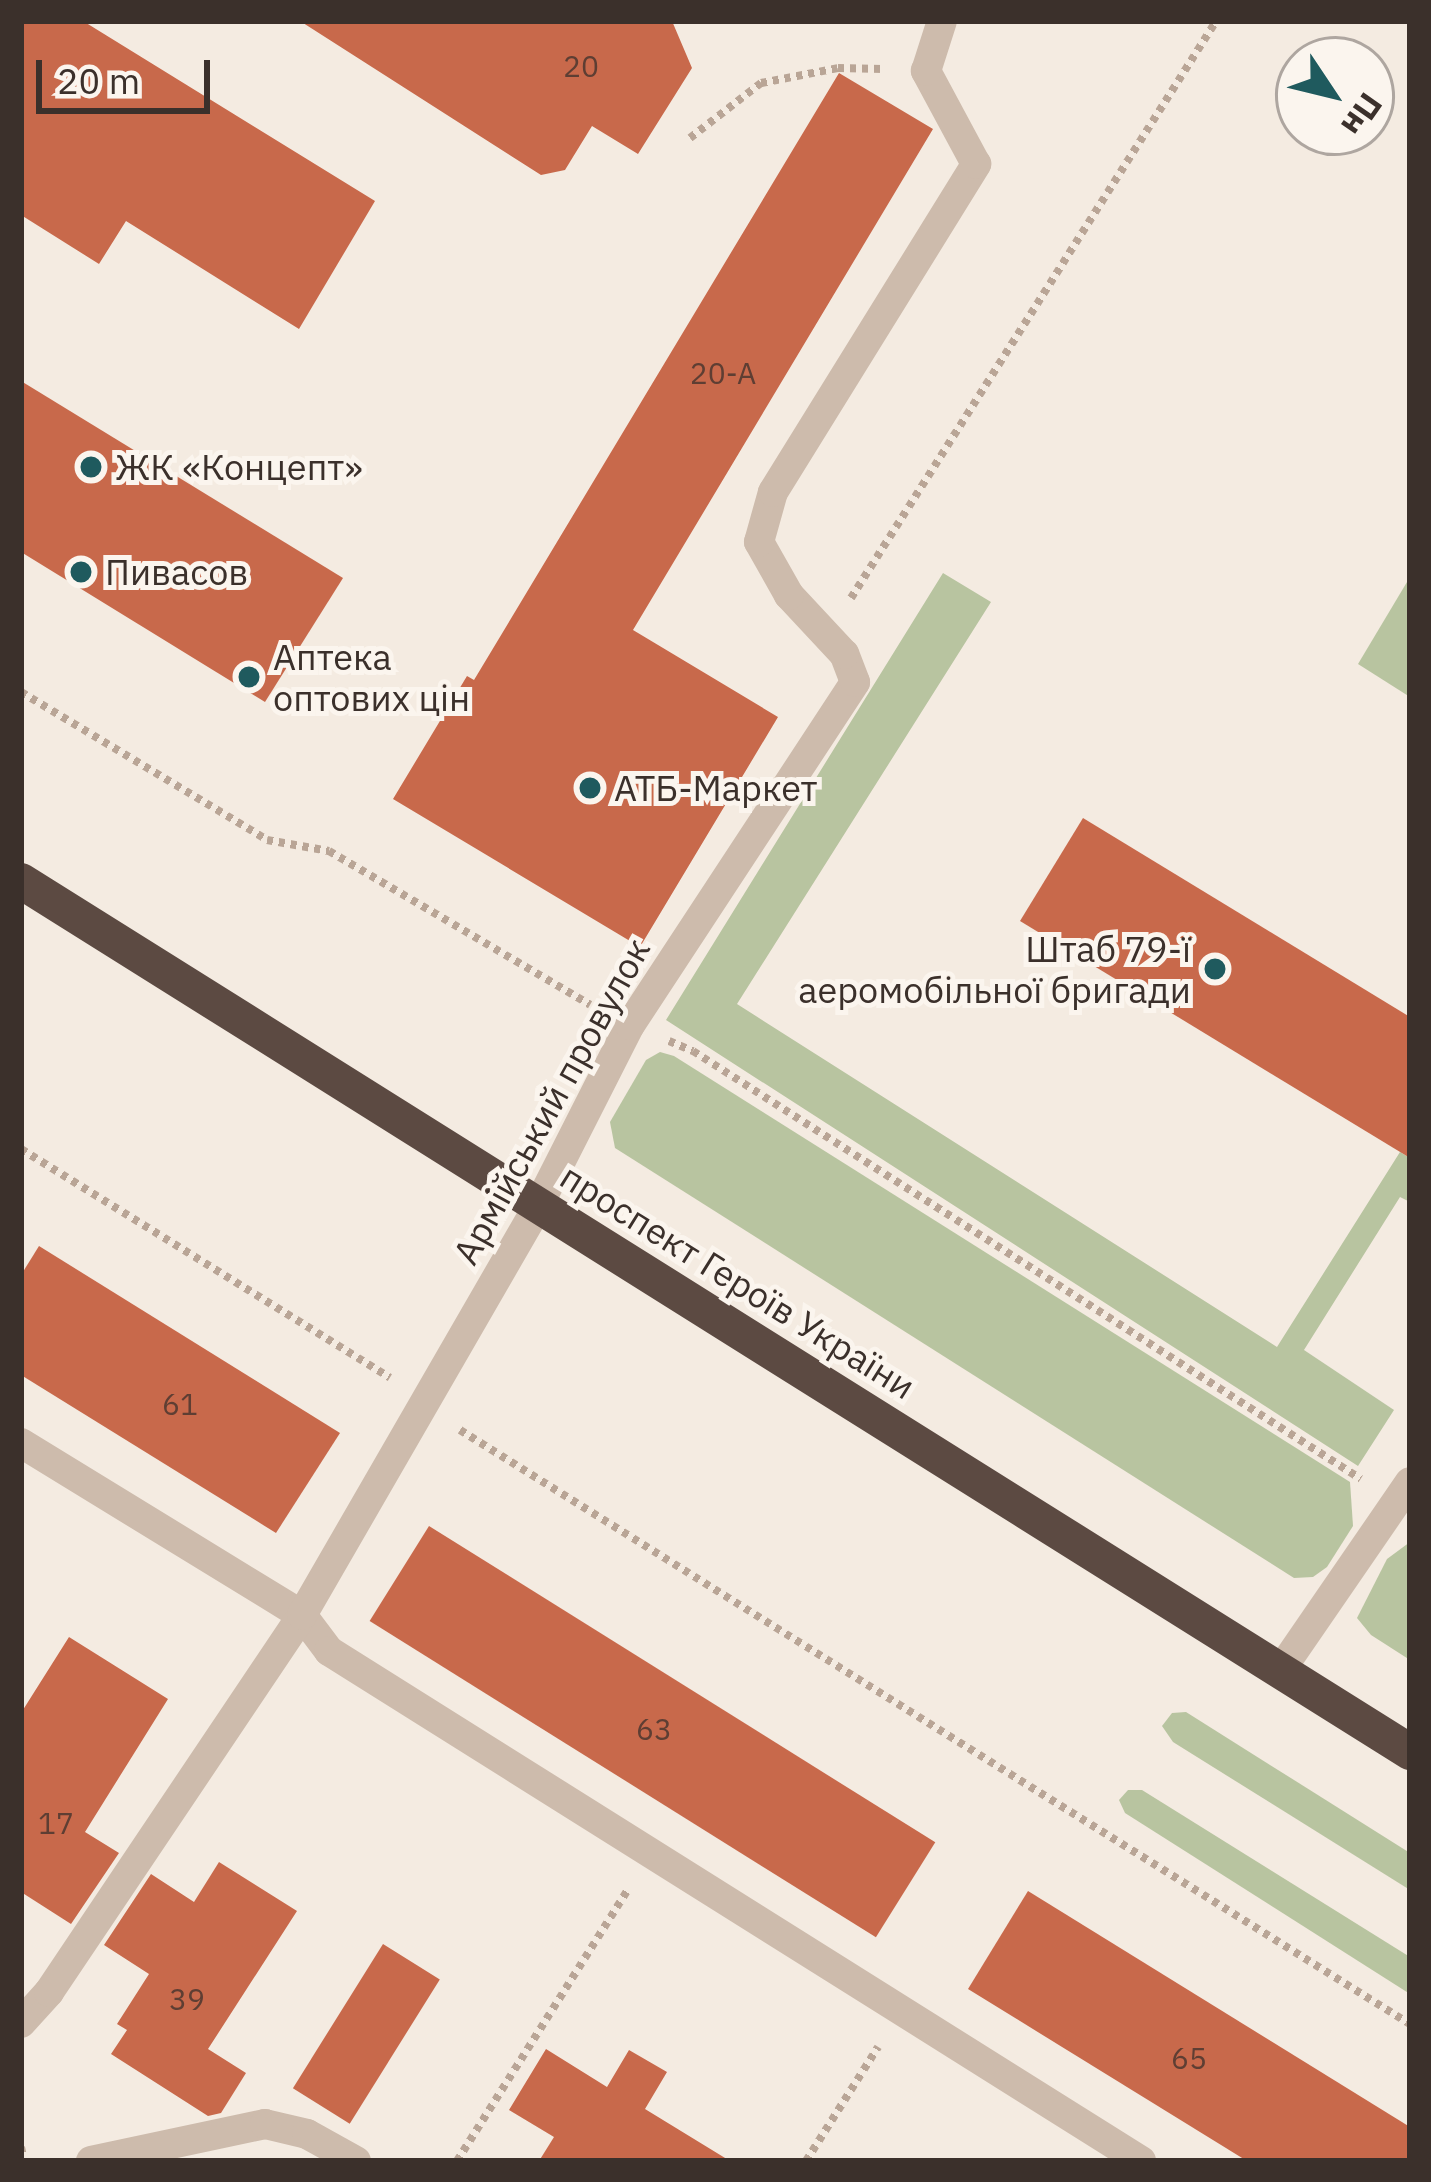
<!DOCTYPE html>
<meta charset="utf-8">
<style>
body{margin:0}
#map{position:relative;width:1431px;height:2182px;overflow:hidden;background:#f4ebe1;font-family:"IBM Plex Sans",sans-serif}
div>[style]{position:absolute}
.green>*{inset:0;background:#b8c4a0}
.building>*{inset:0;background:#c8694b;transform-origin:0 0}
.path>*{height:8px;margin-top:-4px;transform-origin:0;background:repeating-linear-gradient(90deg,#b9a596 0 6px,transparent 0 12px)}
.lane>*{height:30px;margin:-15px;padding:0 15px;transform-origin:15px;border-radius:15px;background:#cdbbac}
.street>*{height:30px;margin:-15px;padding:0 15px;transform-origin:15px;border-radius:15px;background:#cdbbac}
.highway>*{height:36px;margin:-18px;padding:0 18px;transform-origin:18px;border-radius:18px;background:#5c4a42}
.dots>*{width:33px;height:33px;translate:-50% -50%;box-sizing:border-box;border:6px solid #fbf5ee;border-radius:50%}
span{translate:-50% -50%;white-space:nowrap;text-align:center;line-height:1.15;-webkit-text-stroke:10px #fbf5ee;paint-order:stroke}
.number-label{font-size:30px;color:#5e3e33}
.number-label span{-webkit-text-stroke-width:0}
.poi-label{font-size:36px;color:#3b302b}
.left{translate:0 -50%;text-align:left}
.right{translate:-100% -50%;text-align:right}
.street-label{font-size:36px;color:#3b302b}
.frame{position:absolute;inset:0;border:24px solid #3b302b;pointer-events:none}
.north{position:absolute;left:1275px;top:36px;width:120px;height:120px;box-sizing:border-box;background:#fbf5ee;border:3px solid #aea6a0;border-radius:50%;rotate:125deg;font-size:33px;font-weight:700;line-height:48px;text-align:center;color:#3b302b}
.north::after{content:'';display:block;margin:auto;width:42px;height:54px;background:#1f5a5e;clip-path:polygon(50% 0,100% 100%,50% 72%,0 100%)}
.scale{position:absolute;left:36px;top:60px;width:174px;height:54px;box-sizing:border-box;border:6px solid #3b302b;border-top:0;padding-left:15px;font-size:36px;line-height:42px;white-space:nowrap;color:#3b302b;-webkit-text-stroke:9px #fbf5ee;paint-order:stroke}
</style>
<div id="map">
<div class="green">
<i style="clip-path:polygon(943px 573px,991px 602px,737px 1004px,1277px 1347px,1400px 1152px,1410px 1158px,1410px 1202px,1400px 1197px,1304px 1350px,1394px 1410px,1358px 1466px,666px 1020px)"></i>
<i style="clip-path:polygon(1410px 577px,1410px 697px,1358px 664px)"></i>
<i style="clip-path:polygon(660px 1052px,674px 1056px,1350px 1482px,1353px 1526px,1327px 1567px,1313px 1577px,1294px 1578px,615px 1148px,610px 1122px,646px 1060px)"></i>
<i style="clip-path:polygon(1410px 1542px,1410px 1660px,1371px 1635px,1357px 1618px,1387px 1559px)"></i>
<i style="clip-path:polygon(1186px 1712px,1410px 1853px,1410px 1890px,1173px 1742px,1162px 1726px,1172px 1713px)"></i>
<i style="clip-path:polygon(1128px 1790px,1142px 1790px,1410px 1957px,1410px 1994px,1125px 1813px,1119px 1800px)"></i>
</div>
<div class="building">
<i style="clip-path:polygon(21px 21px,83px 21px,375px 201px,299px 329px,126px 221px,99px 264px,21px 215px)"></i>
<i style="clip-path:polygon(300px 21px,672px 21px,692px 68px,638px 154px,592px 126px,565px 170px,541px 175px)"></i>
<i style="clip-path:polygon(839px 73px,933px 129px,633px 630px,778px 717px,640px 947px,393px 799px,467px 676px,474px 680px)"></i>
<i style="clip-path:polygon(21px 381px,343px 578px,265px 702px,21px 552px)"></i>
<i style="clip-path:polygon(1083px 818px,1410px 1017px,1410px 1158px,1020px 921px)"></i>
<i style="clip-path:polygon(39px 1246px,340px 1433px,276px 1533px,21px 1375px,21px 1275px)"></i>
<i style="left:429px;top:1526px;width:597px;height:112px;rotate:32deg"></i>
<i style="clip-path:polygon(69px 1637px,168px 1699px,85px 1832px,119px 1853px,71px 1924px,21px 1892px,21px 1713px)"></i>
<i style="clip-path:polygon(219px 1862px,297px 1911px,208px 2049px,246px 2073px,221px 2113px,208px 2116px,111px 2054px,127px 2030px,117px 2024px,149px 1974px,104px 1945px,151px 1874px,194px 1902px)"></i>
<i style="clip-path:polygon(1028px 1891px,1410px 2127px,1410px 2161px,1247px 2161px,968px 1989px)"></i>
<i style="left:383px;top:1944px;width:67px;height:170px;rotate:32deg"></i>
<i style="clip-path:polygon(546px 2049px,607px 2087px,629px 2050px,667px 2072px,645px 2109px,730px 2161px,539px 2161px,554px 2137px,509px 2110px)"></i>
</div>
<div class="path">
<i style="left:690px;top:138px;width:90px;rotate:-37.8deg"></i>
<i style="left:761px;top:83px;width:78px;rotate:-11deg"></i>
<i style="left:838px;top:68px;width:45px;rotate:1.3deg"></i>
<i style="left:851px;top:598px;width:683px;rotate:-57.68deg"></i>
<i style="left:21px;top:692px;width:287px;rotate:31deg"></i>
<i style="left:267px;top:840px;width:63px;rotate:10.1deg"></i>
<i style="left:329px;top:851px;width:303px;rotate:30.5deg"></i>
<i style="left:669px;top:1041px;width:26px;rotate:23deg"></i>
<i style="left:693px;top:1051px;width:793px;rotate:32.65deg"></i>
<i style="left:21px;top:1149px;width:434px;rotate:31.8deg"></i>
<i style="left:460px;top:1430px;width:1120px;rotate:32.02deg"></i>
<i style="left:21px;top:2147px;width:14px;rotate:78deg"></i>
<i style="left:457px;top:2161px;width:323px;rotate:-57.8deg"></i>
<i style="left:806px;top:2161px;width:135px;rotate:-57.7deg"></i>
</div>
<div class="lane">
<i style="left:21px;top:1443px;width:329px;rotate:31.5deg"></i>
<i style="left:302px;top:1615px;width:45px;rotate:53.1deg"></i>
<i style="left:329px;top:1651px;width:959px;rotate:32.13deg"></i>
<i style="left:1280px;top:1671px;width:229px;rotate:-55.5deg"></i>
<i style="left:21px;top:2023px;width:42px;rotate:-47.9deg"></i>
<i style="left:49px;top:1992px;width:454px;rotate:-56.1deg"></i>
<i style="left:302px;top:1615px;width:472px;rotate:-60deg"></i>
</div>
<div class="street">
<i style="left:538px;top:1206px;width:203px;rotate:-63.1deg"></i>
<i style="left:630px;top:1025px;width:410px;rotate:-56.7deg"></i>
<i style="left:855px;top:682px;width:30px;rotate:-111deg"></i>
<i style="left:844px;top:654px;width:81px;rotate:-133deg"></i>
<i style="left:789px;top:595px;width:61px;rotate:-119.5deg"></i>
<i style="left:759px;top:542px;width:52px;rotate:-74.4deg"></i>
<i style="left:773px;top:492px;width:386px;rotate:-58.2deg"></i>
<i style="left:976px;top:164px;width:106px;rotate:-118.3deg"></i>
<i style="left:926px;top:71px;width:52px;rotate:-72.3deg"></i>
<i style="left:91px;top:2161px;width:178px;rotate:-12deg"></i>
<i style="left:265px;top:2124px;width:43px;rotate:13.4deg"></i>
<i style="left:307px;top:2134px;width:56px;rotate:28.9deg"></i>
</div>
<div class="highway">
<i style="left:21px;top:881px;width:1640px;rotate:32.09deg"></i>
</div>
<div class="dots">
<i style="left:91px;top:467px;background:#1f5a5e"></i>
<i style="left:81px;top:572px;background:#1f5a5e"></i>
<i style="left:249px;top:677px;background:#1f5a5e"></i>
<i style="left:590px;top:788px;background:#1f5a5e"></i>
<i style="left:1215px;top:969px;background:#1f5a5e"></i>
</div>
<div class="number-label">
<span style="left:581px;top:66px">20</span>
<span style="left:723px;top:373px">20-А</span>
<span style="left:180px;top:1404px">61</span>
<span style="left:654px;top:1729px">63</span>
<span style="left:56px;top:1823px">17</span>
<span style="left:187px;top:1999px">39</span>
<span style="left:1189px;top:2058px">65</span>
</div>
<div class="poi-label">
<span class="left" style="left:115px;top:467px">ЖК «Концепт»</span>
<span class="left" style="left:105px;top:572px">Пивасов</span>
<span class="left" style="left:273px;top:677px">Аптека<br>оптових цін</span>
<span class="left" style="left:614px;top:788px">АТБ-Маркет</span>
<span class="right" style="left:1191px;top:969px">Штаб 79-ї<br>аеромобільної бригади</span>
</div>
<div class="street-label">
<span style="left:551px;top:1101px;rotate:-61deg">Армійський провулок</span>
<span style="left:738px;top:1281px;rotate:32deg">проспект Героїв України</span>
</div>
<div class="frame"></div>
<div class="north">Пн</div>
<div class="scale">20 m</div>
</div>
